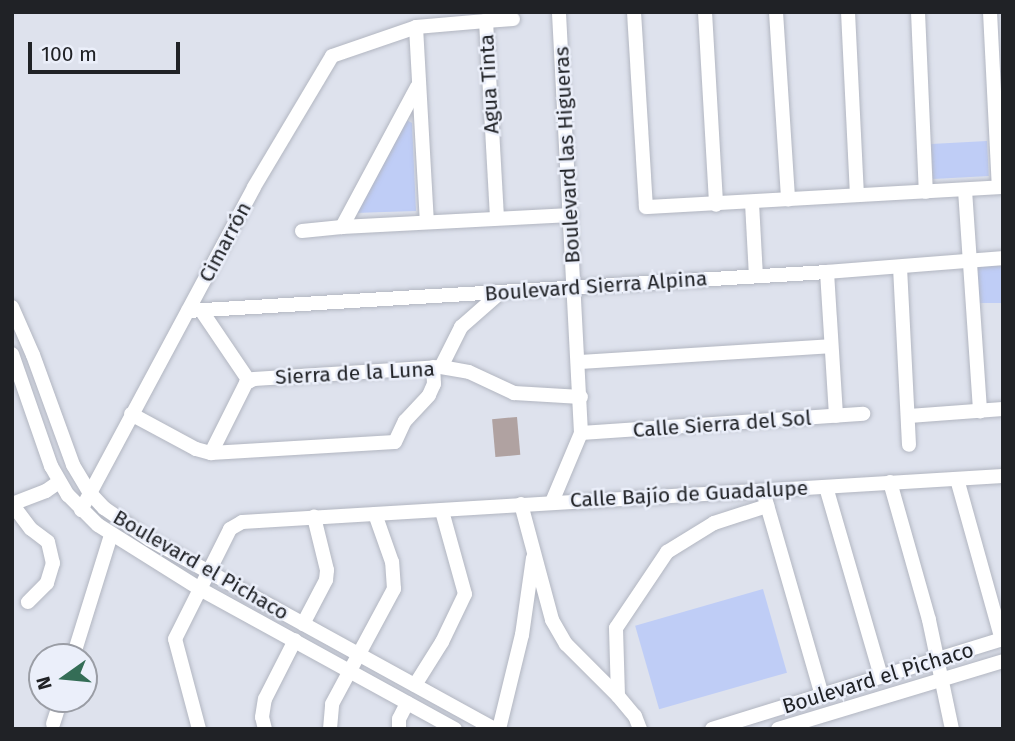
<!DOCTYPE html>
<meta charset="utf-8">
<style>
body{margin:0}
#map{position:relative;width:1015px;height:741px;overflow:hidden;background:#dee2ed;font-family:"Fira Sans",sans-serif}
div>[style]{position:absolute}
.green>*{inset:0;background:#bfcdf6;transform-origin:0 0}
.building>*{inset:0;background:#b0a2a1;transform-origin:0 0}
.roads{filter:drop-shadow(0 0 2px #b2b6c1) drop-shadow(0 0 2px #b2b6c1)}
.minor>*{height:14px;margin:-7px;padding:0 7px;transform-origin:7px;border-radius:7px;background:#fff}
span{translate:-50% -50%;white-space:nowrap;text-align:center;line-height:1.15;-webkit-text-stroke:5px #ebeffa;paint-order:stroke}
.street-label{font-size:21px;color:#202226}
.frame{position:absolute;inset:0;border:14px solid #202226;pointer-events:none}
.north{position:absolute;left:28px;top:643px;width:70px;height:70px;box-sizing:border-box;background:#ebeffa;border:2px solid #9a9da5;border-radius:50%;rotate:255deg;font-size:19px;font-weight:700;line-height:28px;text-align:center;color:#202226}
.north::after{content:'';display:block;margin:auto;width:24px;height:32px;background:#346d56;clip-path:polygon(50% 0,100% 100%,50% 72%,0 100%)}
.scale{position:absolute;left:28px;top:42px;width:152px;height:32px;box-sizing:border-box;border:4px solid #202226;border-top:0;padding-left:9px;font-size:21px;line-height:24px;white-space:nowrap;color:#202226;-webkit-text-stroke:5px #ebeffa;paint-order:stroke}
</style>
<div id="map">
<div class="green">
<i style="clip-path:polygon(405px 119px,412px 123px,416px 211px,354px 213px)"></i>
<i style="left:987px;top:141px;width:35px;height:56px;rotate:87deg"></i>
<i style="left:1003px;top:266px;width:37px;height:29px;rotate:90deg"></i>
<i style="left:763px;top:589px;width:87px;height:133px;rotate:74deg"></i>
</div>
<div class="building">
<i style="left:517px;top:417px;width:38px;height:25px;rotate:85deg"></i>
</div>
<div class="roads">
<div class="minor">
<i style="left:634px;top:12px;width:195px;rotate:86.5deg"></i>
<i style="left:646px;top:207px;width:358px;rotate:-3.2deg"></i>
<i style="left:705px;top:12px;width:193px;rotate:86.7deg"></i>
<i style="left:776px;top:12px;width:188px;rotate:86.3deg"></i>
<i style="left:848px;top:12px;width:183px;rotate:87.2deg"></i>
<i style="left:918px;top:12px;width:180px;rotate:87.5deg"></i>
<i style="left:990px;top:12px;width:175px;rotate:87.1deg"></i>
<i style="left:486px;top:21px;width:27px;rotate:-4deg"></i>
<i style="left:416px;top:27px;width:195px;rotate:86.8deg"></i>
<i style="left:417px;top:87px;width:159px;rotate:118.2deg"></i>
<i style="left:342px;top:227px;width:229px;rotate:-3deg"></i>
<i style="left:965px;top:190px;width:222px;rotate:86.1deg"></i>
<i style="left:752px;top:203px;width:73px;rotate:86.9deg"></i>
<i style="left:302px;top:231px;width:40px;rotate:-5.7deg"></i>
<i style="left:900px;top:267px;width:178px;rotate:87.1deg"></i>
<i style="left:827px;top:272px;width:144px;rotate:86.4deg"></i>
<i style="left:12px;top:307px;width:52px;rotate:66.4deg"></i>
<i style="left:33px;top:355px;width:117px;rotate:70deg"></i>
<i style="left:73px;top:465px;width:33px;rotate:59deg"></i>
<i style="left:90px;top:493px;width:21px;rotate:47deg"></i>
<i style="left:104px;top:508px;width:55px;rotate:34.6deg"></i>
<i style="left:149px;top:539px;width:394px;rotate:28.8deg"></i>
<i style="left:201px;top:310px;width:86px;rotate:55.9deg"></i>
<i style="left:188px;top:311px;width:640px;rotate:-3.49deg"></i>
<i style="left:827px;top:272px;width:177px;rotate:-4.5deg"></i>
<i style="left:12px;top:354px;width:119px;rotate:70.8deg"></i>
<i style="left:51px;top:466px;width:34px;rotate:60deg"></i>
<i style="left:68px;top:495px;width:42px;rotate:45deg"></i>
<i style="left:98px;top:525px;width:120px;rotate:32.1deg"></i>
<i style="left:200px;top:589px;width:291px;rotate:28.8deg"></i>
<i style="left:579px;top:362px;width:252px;rotate:-3.6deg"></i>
<i style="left:441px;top:367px;width:45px;rotate:-63.4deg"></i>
<i style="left:461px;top:327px;width:53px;rotate:-41.2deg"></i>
<i style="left:131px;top:414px;width:74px;rotate:28.3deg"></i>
<i style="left:196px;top:449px;width:16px;rotate:15deg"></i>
<i style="left:211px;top:453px;width:184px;rotate:-3.4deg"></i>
<i style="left:395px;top:442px;width:23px;rotate:-65deg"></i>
<i style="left:405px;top:421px;width:35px;rotate:-47deg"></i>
<i style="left:429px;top:395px;width:12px;rotate:-66deg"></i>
<i style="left:434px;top:384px;width:17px;rotate:-93deg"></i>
<i style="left:909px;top:416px;width:94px;rotate:-4.3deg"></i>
<i style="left:581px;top:433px;width:283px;rotate:-3.9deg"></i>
<i style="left:211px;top:453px;width:78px;rotate:-63.4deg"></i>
<i style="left:246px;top:383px;width:9px;rotate:-27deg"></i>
<i style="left:254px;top:379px;width:187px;rotate:-3.7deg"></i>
<i style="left:441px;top:367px;width:28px;rotate:10deg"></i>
<i style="left:469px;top:372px;width:50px;rotate:25deg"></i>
<i style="left:514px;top:393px;width:67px;rotate:3.4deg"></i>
<i style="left:957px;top:479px;width:167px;rotate:74.4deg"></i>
<i style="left:890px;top:482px;width:143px;rotate:74.2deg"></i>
<i style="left:929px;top:620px;width:111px;rotate:78.1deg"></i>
<i style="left:826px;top:487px;width:197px;rotate:73.8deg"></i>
<i style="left:765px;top:498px;width:205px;rotate:73.9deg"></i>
<i style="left:552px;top:502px;width:75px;rotate:-67.2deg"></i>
<i style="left:581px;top:433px;width:422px;rotate:-93deg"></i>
<i style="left:12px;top:504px;width:31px;rotate:53deg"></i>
<i style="left:31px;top:529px;width:21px;rotate:37deg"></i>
<i style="left:48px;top:542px;width:22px;rotate:77deg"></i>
<i style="left:53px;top:563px;width:21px;rotate:107deg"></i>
<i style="left:47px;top:583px;width:27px;rotate:135deg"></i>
<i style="left:12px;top:504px;width:36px;rotate:-21deg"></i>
<i style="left:46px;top:491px;width:16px;rotate:-35deg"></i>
<i style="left:521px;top:504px;width:120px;rotate:75deg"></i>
<i style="left:552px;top:620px;width:28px;rotate:60deg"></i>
<i style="left:566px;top:644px;width:74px;rotate:45deg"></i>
<i style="left:618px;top:696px;width:26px;rotate:50deg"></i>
<i style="left:635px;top:716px;width:14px;rotate:69deg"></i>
<i style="left:81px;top:510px;width:366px;rotate:-61.8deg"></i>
<i style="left:254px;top:187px;width:152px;rotate:-59.2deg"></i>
<i style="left:332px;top:56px;width:89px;rotate:-19deg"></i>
<i style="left:416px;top:27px;width:70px;rotate:-4.9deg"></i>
<i style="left:486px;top:21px;width:197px;rotate:86.8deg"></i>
<i style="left:303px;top:624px;width:50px;rotate:-62.4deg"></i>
<i style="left:326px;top:580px;width:10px;rotate:-84deg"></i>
<i style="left:327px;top:570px;width:55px;rotate:-103.8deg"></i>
<i style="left:73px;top:657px;width:128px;rotate:-72.7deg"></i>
<i style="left:415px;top:685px;width:51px;rotate:-57.9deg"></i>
<i style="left:442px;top:642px;width:53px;rotate:-64.4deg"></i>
<i style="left:465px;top:594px;width:86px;rotate:-105.5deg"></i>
<i style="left:618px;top:696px;width:68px;rotate:-91.7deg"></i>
<i style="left:616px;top:628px;width:92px;rotate:-56.1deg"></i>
<i style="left:667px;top:552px;width:55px;rotate:-31.7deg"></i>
<i style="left:714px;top:523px;width:56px;rotate:-17.8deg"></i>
<i style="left:53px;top:724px;width:26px;rotate:-72deg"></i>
<i style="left:199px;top:729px;width:93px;rotate:-104.9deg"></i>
<i style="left:175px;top:639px;width:123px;rotate:-63.4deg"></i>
<i style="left:230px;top:529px;width:14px;rotate:-30deg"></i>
<i style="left:242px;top:522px;width:762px;rotate:-3.46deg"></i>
<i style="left:265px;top:729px;width:12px;rotate:-104deg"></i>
<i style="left:262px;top:717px;width:18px;rotate:-81deg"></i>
<i style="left:265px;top:699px;width:66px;rotate:-63deg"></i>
<i style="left:330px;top:729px;width:25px;rotate:-85deg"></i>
<i style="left:332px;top:704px;width:131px;rotate:-61.7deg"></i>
<i style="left:394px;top:589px;width:27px;rotate:-94deg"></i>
<i style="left:392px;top:562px;width:51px;rotate:-109.5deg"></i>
<i style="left:399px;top:729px;width:10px;rotate:-90deg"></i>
<i style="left:399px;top:719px;width:18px;rotate:-63deg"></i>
<i style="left:499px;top:729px;width:97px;rotate:-76.3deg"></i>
<i style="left:522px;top:635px;width:78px;rotate:-81.9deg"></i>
<i style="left:712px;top:729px;width:305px;rotate:-17.2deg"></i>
<i style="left:778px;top:729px;width:235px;rotate:-16.8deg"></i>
</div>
</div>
<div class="street-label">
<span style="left:489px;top:84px;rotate:-93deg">Agua Tinta</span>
<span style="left:567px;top:155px;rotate:-93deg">Boulevard las Higueras</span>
<span style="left:225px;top:242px;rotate:-62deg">Cimarrón</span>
<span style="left:596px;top:286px;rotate:-4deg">Boulevard Sierra Alpina</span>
<span style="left:355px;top:373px;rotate:-3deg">Sierra de la Luna</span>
<span style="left:722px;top:424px;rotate:-4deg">Calle Sierra del Sol</span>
<span style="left:689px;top:494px;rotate:-3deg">Calle Bajío de Guadalupe</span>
<span style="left:201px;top:565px;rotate:30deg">Boulevard el Pichaco</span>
<span style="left:878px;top:678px;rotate:-17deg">Boulevard el Pichaco</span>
</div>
<div class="frame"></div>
<div class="north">N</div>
<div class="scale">100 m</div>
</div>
